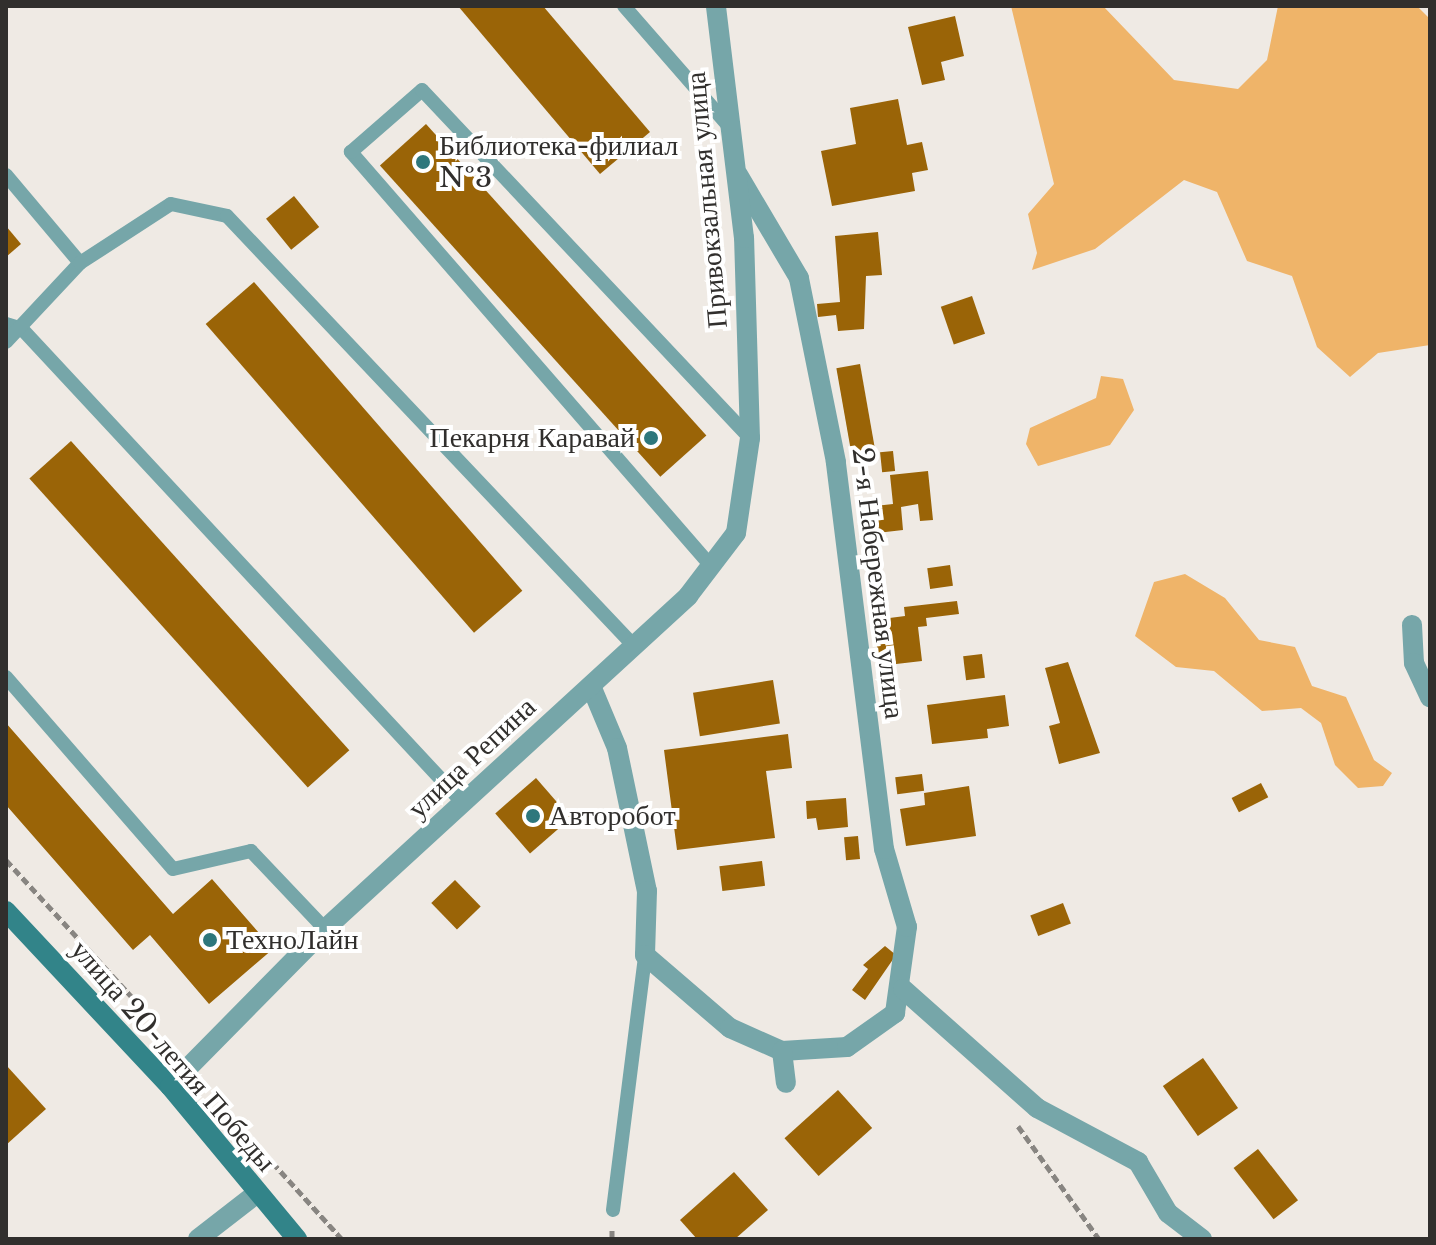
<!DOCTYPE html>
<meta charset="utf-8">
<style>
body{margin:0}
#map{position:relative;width:1436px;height:1245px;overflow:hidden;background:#efeae4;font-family:"Libre Baskerville",serif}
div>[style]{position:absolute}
.green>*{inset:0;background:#efb469}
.building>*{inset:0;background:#9a6407;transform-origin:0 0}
.path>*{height:5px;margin-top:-2.5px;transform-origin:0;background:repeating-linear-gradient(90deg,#888581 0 8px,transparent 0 12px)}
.lane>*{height:14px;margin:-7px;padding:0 7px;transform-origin:7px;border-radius:7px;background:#76a6a9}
.street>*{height:20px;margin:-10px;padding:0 10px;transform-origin:10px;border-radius:10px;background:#76a6a9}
.secondary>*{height:20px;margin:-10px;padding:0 10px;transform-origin:10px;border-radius:10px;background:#328489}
.dots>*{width:22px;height:22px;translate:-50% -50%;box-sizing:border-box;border:4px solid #fff;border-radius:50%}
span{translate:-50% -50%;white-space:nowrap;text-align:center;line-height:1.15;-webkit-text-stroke:8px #fff;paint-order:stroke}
.poi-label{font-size:28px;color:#312f2d}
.left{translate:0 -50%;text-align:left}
.right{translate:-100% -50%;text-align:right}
.street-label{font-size:28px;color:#312f2d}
.frame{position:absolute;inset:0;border:8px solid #312f2d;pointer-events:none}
</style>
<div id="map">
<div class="green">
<i style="clip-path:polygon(1011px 6px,1103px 6px,1174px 80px,1238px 89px,1267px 60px,1278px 6px,1418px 7px,1430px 19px,1430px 345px,1378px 353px,1350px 377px,1317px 347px,1292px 276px,1247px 261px,1217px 192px,1184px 180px,1095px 249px,1032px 270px,1037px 253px,1028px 214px,1054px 184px)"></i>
<i style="clip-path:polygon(1101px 376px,1123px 379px,1134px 410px,1110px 445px,1038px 466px,1026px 444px,1030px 428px,1096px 398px)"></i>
<i style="clip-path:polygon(1185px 574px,1225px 598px,1259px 640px,1295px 647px,1312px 686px,1346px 697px,1374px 760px,1392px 773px,1383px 786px,1358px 788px,1335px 765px,1321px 723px,1301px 708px,1262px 711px,1214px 671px,1176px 667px,1135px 636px,1154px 582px)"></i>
</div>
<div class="building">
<i style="clip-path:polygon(458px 6px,543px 6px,650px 132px,600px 174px)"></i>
<i style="clip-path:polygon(955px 16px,964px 56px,941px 62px,945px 80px,922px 85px,908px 27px)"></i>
<i style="clip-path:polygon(898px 99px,907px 145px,922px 142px,928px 170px,912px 173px,915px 191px,832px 206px,821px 151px,856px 144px,850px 108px)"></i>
<i style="left:426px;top:124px;width:419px;height:62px;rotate:48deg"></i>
<i style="left:294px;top:196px;width:40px;height:36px;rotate:51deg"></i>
<i style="clip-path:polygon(6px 226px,21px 244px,6px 257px)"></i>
<i style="clip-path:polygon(878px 232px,882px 275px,866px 276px,864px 329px,838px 331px,836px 315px,818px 317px,817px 304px,840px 302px,835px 236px)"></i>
<i style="left:254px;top:282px;width:409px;height:64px;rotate:49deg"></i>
<i style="left:972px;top:296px;width:40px;height:33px;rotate:71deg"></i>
<i style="left:860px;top:364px;width:89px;height:24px;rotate:80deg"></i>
<i style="left:71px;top:441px;width:416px;height:56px;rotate:48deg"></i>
<i style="left:893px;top:451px;width:20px;height:13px;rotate:84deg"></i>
<i style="clip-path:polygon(928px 471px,933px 520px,920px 521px,918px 504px,901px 507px,903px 530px,877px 533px,875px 506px,893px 504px,890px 475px)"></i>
<i style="left:950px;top:565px;width:21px;height:23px;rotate:82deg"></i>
<i style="clip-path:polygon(957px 601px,959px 614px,926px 618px,927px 626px,918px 627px,922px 661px,879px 666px,874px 620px,905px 616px,904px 607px)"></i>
<i style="left:982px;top:654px;width:24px;height:19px;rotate:83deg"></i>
<i style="clip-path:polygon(1068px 662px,1100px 753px,1059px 764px,1049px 726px,1060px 723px,1045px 668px)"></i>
<i style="left:773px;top:680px;width:44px;height:81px;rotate:81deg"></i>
<i style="clip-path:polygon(1005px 695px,1009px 726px,987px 729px,988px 738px,932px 744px,927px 705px)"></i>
<i style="clip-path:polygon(6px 723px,173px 914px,212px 879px,273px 949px,209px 1004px,150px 935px,133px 950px,6px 805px)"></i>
<i style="clip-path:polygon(788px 734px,792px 768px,766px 771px,775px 838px,677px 850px,664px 750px)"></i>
<i style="left:922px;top:774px;width:17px;height:27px;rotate:83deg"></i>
<i style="left:536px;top:778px;width:53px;height:54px;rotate:49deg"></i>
<i style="left:1261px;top:783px;width:16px;height:33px;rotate:63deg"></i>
<i style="clip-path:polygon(969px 786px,976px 836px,906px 846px,900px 809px,925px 805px,924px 793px)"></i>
<i style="clip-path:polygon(846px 798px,848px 827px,818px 830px,816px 818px,807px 819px,806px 801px)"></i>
<i style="left:858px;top:836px;width:23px;height:14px;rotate:85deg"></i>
<i style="left:762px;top:861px;width:25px;height:43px;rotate:83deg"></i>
<i style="left:455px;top:880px;width:37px;height:33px;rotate:46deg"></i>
<i style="left:1063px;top:903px;width:22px;height:35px;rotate:69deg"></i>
<i style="clip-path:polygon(885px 946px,896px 955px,865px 1000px,852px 990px,868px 969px,863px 965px)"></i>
<i style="left:1203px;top:1058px;width:61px;height:49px;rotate:55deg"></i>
<i style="clip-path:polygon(6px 1065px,46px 1109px,6px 1145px)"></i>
<i style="left:838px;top:1090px;width:51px;height:72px;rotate:48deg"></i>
<i style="left:1258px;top:1149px;width:65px;height:31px;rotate:52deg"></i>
<i style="clip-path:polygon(734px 1172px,768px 1210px,735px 1239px,697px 1239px,680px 1220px)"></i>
</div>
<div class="path">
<i style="left:6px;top:860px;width:205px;rotate:47.4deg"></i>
<i style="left:145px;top:1011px;width:25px;rotate:64deg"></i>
<i style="left:224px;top:1109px;width:176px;rotate:47.8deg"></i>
<i style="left:1018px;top:1126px;width:139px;rotate:54.4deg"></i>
<i style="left:612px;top:1239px;width:12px;rotate:-90deg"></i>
</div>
<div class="lane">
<i style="left:624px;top:6px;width:164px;rotate:48.9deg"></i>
<i style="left:6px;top:175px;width:115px;rotate:49.9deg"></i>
<i style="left:6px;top:324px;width:17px;rotate:17deg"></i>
<i style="left:22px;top:329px;width:649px;rotate:47.06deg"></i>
<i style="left:6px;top:342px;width:108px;rotate:-46.9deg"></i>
<i style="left:80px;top:263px;width:108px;rotate:-33deg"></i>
<i style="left:171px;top:204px;width:57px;rotate:12.1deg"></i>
<i style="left:227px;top:216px;width:592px;rotate:46.57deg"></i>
<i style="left:711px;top:566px;width:549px;rotate:-131.01deg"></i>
<i style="left:351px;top:152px;width:94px;rotate:-41.1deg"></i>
<i style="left:422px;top:90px;width:478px;rotate:46.7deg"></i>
<i style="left:6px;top:677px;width:254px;rotate:49deg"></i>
<i style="left:173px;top:869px;width:80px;rotate:-13deg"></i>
<i style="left:251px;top:851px;width:108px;rotate:46.5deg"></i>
<i style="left:613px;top:1210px;width:257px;rotate:-82.8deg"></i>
</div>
<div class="street">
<i style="left:1412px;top:625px;width:38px;rotate:87deg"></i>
<i style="left:1414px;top:663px;width:38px;rotate:65deg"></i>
<i style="left:591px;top:686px;width:67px;rotate:67.2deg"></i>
<i style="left:617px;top:748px;width:146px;rotate:78.2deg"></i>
<i style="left:647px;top:891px;width:64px;rotate:91.8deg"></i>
<i style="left:645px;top:955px;width:112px;rotate:40.7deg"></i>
<i style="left:730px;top:1028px;width:57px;rotate:23.9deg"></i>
<i style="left:782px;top:1051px;width:65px;rotate:-3.5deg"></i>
<i style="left:847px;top:1047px;width:59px;rotate:-35.3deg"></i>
<i style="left:895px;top:1013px;width:87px;rotate:-82.1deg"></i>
<i style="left:907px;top:927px;width:81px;rotate:-106.4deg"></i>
<i style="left:884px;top:849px;width:390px;rotate:-97.1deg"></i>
<i style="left:836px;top:462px;width:188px;rotate:-101.4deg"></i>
<i style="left:799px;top:278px;width:120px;rotate:-120.6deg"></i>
<i style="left:903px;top:989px;width:179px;rotate:41.6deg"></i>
<i style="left:1037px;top:1108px;width:115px;rotate:28.1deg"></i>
<i style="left:1138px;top:1162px;width:59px;rotate:59.5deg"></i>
<i style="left:1168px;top:1213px;width:43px;rotate:37.4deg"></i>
<i style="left:782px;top:1051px;width:32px;rotate:83deg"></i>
<i style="left:170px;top:1086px;width:221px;rotate:-45.4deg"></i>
<i style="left:325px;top:929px;width:493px;rotate:-42.5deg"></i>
<i style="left:688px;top:596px;width:79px;rotate:-52.7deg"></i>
<i style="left:736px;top:533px;width:96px;rotate:-81.6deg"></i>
<i style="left:750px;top:438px;width:200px;rotate:-91.7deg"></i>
<i style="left:744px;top:238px;width:234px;rotate:-96.9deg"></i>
<i style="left:198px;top:1239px;width:73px;rotate:-37.8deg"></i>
</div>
<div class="secondary">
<i style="left:6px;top:911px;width:240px;rotate:46.9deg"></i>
<i style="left:170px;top:1086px;width:199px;rotate:50.3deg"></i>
</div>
<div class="dots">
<i style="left:423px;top:162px;background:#2e777c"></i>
<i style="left:651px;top:438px;background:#2e777c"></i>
<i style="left:533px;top:816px;background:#2e777c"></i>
<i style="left:210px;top:940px;background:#2e777c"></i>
</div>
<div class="poi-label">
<span class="left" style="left:439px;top:162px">Библиотека-филиал<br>№3</span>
<span class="right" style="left:635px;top:438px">Пекарня Каравай</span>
<span class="left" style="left:549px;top:816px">Авторобот</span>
<span class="left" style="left:226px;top:940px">ТехноЛайн</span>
</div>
<div class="street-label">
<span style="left:707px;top:200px;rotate:-95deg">Привокзальная улица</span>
<span style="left:878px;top:583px;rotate:83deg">2-я Набережная улица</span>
<span style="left:472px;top:758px;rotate:-43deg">улица Репина</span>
<span style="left:173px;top:1056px;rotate:49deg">улица 20-летия Победы</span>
</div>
<div class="frame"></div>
</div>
